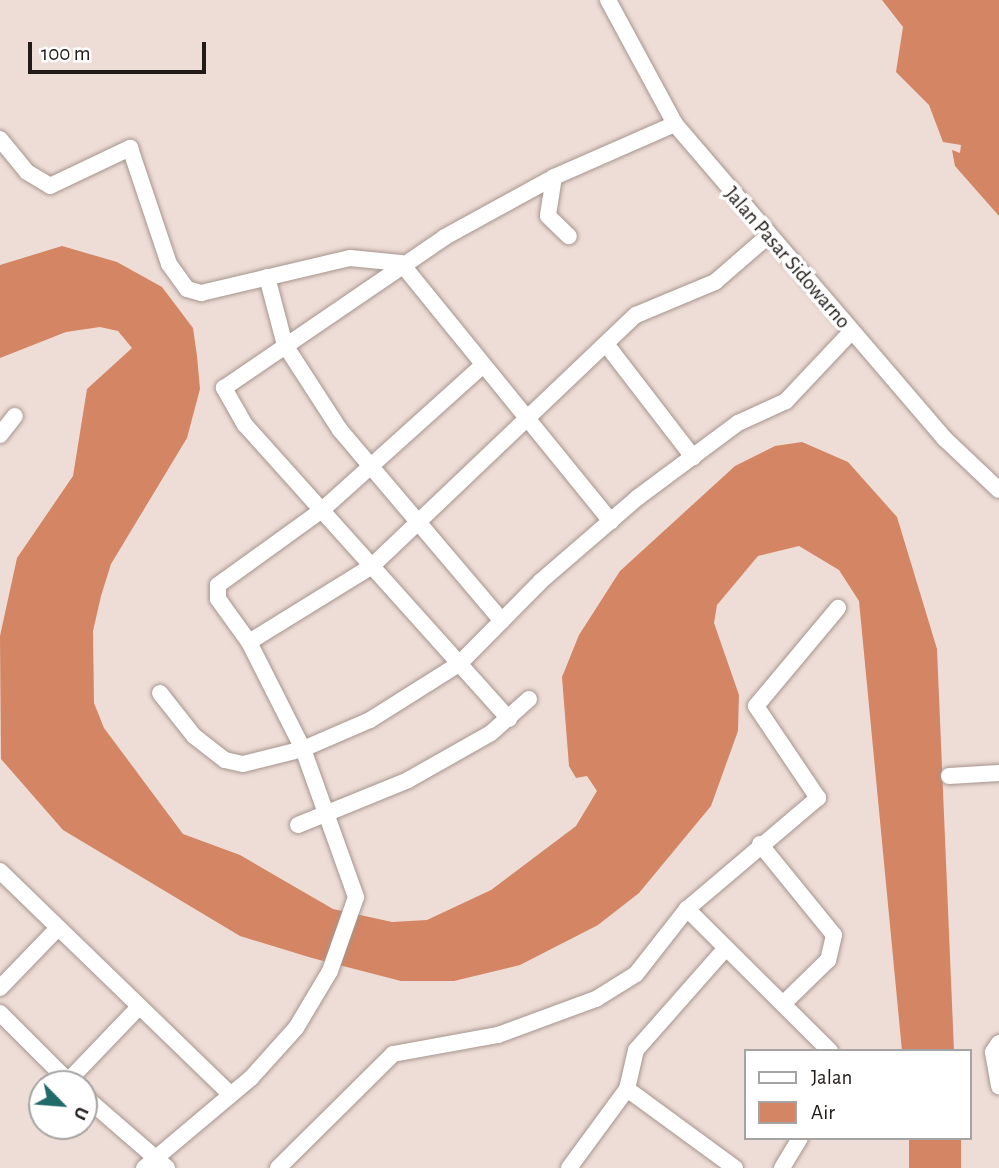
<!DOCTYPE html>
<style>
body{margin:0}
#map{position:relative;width:999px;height:1168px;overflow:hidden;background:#eeddd6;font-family:"Alegreya Sans",sans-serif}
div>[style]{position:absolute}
.water>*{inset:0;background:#d48563;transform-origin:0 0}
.roads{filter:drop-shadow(0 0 2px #a5958e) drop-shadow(0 0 2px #a5958e)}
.minor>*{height:16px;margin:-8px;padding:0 8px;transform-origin:8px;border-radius:8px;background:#fff}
span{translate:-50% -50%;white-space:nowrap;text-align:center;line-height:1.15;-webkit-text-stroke:7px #fff;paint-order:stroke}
.street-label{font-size:21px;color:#211b18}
.legend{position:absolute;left:744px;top:1049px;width:228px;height:91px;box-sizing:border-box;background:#fff;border:2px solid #a6a4a3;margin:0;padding:9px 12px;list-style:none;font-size:21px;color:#211b18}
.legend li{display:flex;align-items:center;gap:14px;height:35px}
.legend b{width:35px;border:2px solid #a6a4a3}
.north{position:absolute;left:28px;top:1070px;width:70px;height:70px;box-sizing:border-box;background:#fff;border:2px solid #a6a4a3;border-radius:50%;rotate:115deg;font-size:19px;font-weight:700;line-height:28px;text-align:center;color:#211b18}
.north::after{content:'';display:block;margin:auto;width:24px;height:32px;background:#206c6b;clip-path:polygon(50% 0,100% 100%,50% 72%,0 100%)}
.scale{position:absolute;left:28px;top:42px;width:178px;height:32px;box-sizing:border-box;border:4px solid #211b18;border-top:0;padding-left:9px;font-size:21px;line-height:24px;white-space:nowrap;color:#211b18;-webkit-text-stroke:5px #fff;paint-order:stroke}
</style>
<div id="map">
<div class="water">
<i style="clip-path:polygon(882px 0,999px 0,999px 216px,955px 166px,952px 150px,960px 153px,961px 145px,943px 142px,929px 105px,896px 72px,903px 27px)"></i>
<i style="clip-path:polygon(62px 246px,117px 262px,162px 287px,193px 328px,197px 356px,200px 389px,187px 438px,111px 564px,101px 596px,93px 631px,94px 703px,104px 728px,183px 834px,240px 855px,333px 909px,392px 922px,427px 920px,491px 890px,576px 826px,597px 791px,587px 776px,576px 778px,569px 766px,562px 677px,579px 635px,620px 571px,735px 466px,775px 446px,802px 442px,848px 462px,897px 517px,937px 649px,954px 1051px,902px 1051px,859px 601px,839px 570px,799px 546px,758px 556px,717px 605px,714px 623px,739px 695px,738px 731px,711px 806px,639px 893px,598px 925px,520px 965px,454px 981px,401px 981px,312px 958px,240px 936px,63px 830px,1px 759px,0 636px,17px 558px,73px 476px,87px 389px,132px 348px,118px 331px,100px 327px,66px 332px,0 358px,0 265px)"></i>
<i style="left:909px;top:1138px;width:52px;height:30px"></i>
</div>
<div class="roads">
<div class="minor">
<i style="left:608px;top:0;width:141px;rotate:61.6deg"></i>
<i style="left:675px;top:124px;width:415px;rotate:49.4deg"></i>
<i style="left:945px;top:439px;width:74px;rotate:43.4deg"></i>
<i style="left:0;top:139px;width:43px;rotate:50.7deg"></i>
<i style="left:27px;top:172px;width:27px;rotate:31deg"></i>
<i style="left:50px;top:186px;width:89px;rotate:-25.4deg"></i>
<i style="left:130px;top:148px;width:122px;rotate:71.4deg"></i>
<i style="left:169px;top:264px;width:31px;rotate:54deg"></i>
<i style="left:187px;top:289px;width:15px;rotate:16deg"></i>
<i style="left:201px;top:293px;width:153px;rotate:-13.2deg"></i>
<i style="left:350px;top:258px;width:51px;rotate:5.6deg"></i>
<i style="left:401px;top:263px;width:333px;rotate:50.9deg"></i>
<i style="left:554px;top:177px;width:39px;rotate:99deg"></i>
<i style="left:548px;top:216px;width:29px;rotate:44deg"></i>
<i style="left:267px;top:277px;width:70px;rotate:75.2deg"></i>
<i style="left:285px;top:345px;width:101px;rotate:57.1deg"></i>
<i style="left:340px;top:430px;width:250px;rotate:49.7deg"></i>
<i style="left:606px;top:344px;width:143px;rotate:52.4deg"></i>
<i style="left:0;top:435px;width:24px;rotate:-52deg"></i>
<i style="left:249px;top:642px;width:145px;rotate:-31.7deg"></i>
<i style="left:372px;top:566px;width:364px;rotate:-43.6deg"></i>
<i style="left:636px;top:315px;width:86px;rotate:-22.7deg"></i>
<i style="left:715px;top:282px;width:69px;rotate:-40.9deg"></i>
<i style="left:160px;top:693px;width:55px;rotate:51.7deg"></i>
<i style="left:194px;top:736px;width:39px;rotate:38deg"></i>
<i style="left:225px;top:760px;width:18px;rotate:13deg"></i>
<i style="left:243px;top:764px;width:62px;rotate:-14deg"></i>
<i style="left:303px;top:749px;width:73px;rotate:-23.4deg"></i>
<i style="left:370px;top:720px;width:105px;rotate:-32.2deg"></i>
<i style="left:459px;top:664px;width:117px;rotate:-45.3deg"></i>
<i style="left:541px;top:581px;width:127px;rotate:-40.8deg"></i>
<i style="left:637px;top:498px;width:126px;rotate:-36.6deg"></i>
<i style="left:738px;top:423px;width:53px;rotate:-24.6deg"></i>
<i style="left:786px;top:401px;width:95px;rotate:-46.7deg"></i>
<i style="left:509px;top:719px;width:395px;rotate:-131.9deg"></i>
<i style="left:245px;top:425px;width:43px;rotate:-119.6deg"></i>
<i style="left:224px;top:388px;width:268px;rotate:-34.3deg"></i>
<i style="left:445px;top:237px;width:124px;rotate:-28.8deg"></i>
<i style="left:554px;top:177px;width:132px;rotate:-23.7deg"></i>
<i style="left:949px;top:776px;width:50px;rotate:-3.4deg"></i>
<i style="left:298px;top:825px;width:119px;rotate:-22.2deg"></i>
<i style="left:408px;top:780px;width:95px;rotate:-29.5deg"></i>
<i style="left:491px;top:733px;width:51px;rotate:-41.8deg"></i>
<i style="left:760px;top:844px;width:117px;rotate:50.9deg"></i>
<i style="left:834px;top:935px;width:26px;rotate:103deg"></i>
<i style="left:828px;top:960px;width:63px;rotate:135.6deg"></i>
<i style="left:0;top:871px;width:320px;rotate:44.1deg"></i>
<i style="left:0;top:988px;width:81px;rotate:-46deg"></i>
<i style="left:0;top:1013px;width:100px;rotate:45deg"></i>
<i style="left:999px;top:1043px;width:11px;rotate:124deg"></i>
<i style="left:993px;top:1052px;width:35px;rotate:80deg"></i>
<i style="left:830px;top:1051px;width:202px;rotate:-135.2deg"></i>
<i style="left:687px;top:909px;width:172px;rotate:-40.3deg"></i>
<i style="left:818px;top:798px;width:111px;rotate:-124deg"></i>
<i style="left:756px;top:706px;width:128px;rotate:-50.1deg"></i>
<i style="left:68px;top:1081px;width:100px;rotate:-46.2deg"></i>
<i style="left:627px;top:1089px;width:134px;rotate:36.2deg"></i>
<i style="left:84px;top:1096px;width:110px;rotate:40.9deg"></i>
<i style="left:144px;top:1168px;width:140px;rotate:-40.1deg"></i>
<i style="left:251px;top:1078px;width:67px;rotate:-48deg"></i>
<i style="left:296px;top:1028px;width:66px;rotate:-59.2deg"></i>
<i style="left:330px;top:971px;width:78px;rotate:-70.6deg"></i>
<i style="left:356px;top:897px;width:157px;rotate:-109.7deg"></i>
<i style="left:303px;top:749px;width:120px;rotate:-116.8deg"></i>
<i style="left:249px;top:642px;width:53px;rotate:-125.8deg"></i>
<i style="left:218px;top:599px;width:14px;rotate:-90deg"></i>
<i style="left:218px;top:585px;width:128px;rotate:-35.8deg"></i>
<i style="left:322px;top:510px;width:214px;rotate:-42deg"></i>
<i style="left:278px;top:1168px;width:162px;rotate:-44.7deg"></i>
<i style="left:393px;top:1054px;width:107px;rotate:-10.3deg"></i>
<i style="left:498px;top:1035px;width:104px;rotate:-20.2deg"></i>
<i style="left:596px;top:999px;width:47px;rotate:-32deg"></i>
<i style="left:636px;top:974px;width:83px;rotate:-51.9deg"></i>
<i style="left:569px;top:1168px;width:98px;rotate:-53.7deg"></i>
<i style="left:627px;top:1089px;width:40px;rotate:-77deg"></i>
<i style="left:636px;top:1050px;width:136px;rotate:-48.6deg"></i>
<i style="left:782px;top:1168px;width:35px;rotate:-59deg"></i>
</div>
</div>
<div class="street-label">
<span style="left:787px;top:258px;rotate:49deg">Jalan Pasar Sidowarno</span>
</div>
<ul class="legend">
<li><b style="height:9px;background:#fff"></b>Jalan</li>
<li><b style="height:19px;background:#d48563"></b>Air</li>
</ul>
<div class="north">U</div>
<div class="scale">100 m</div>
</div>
